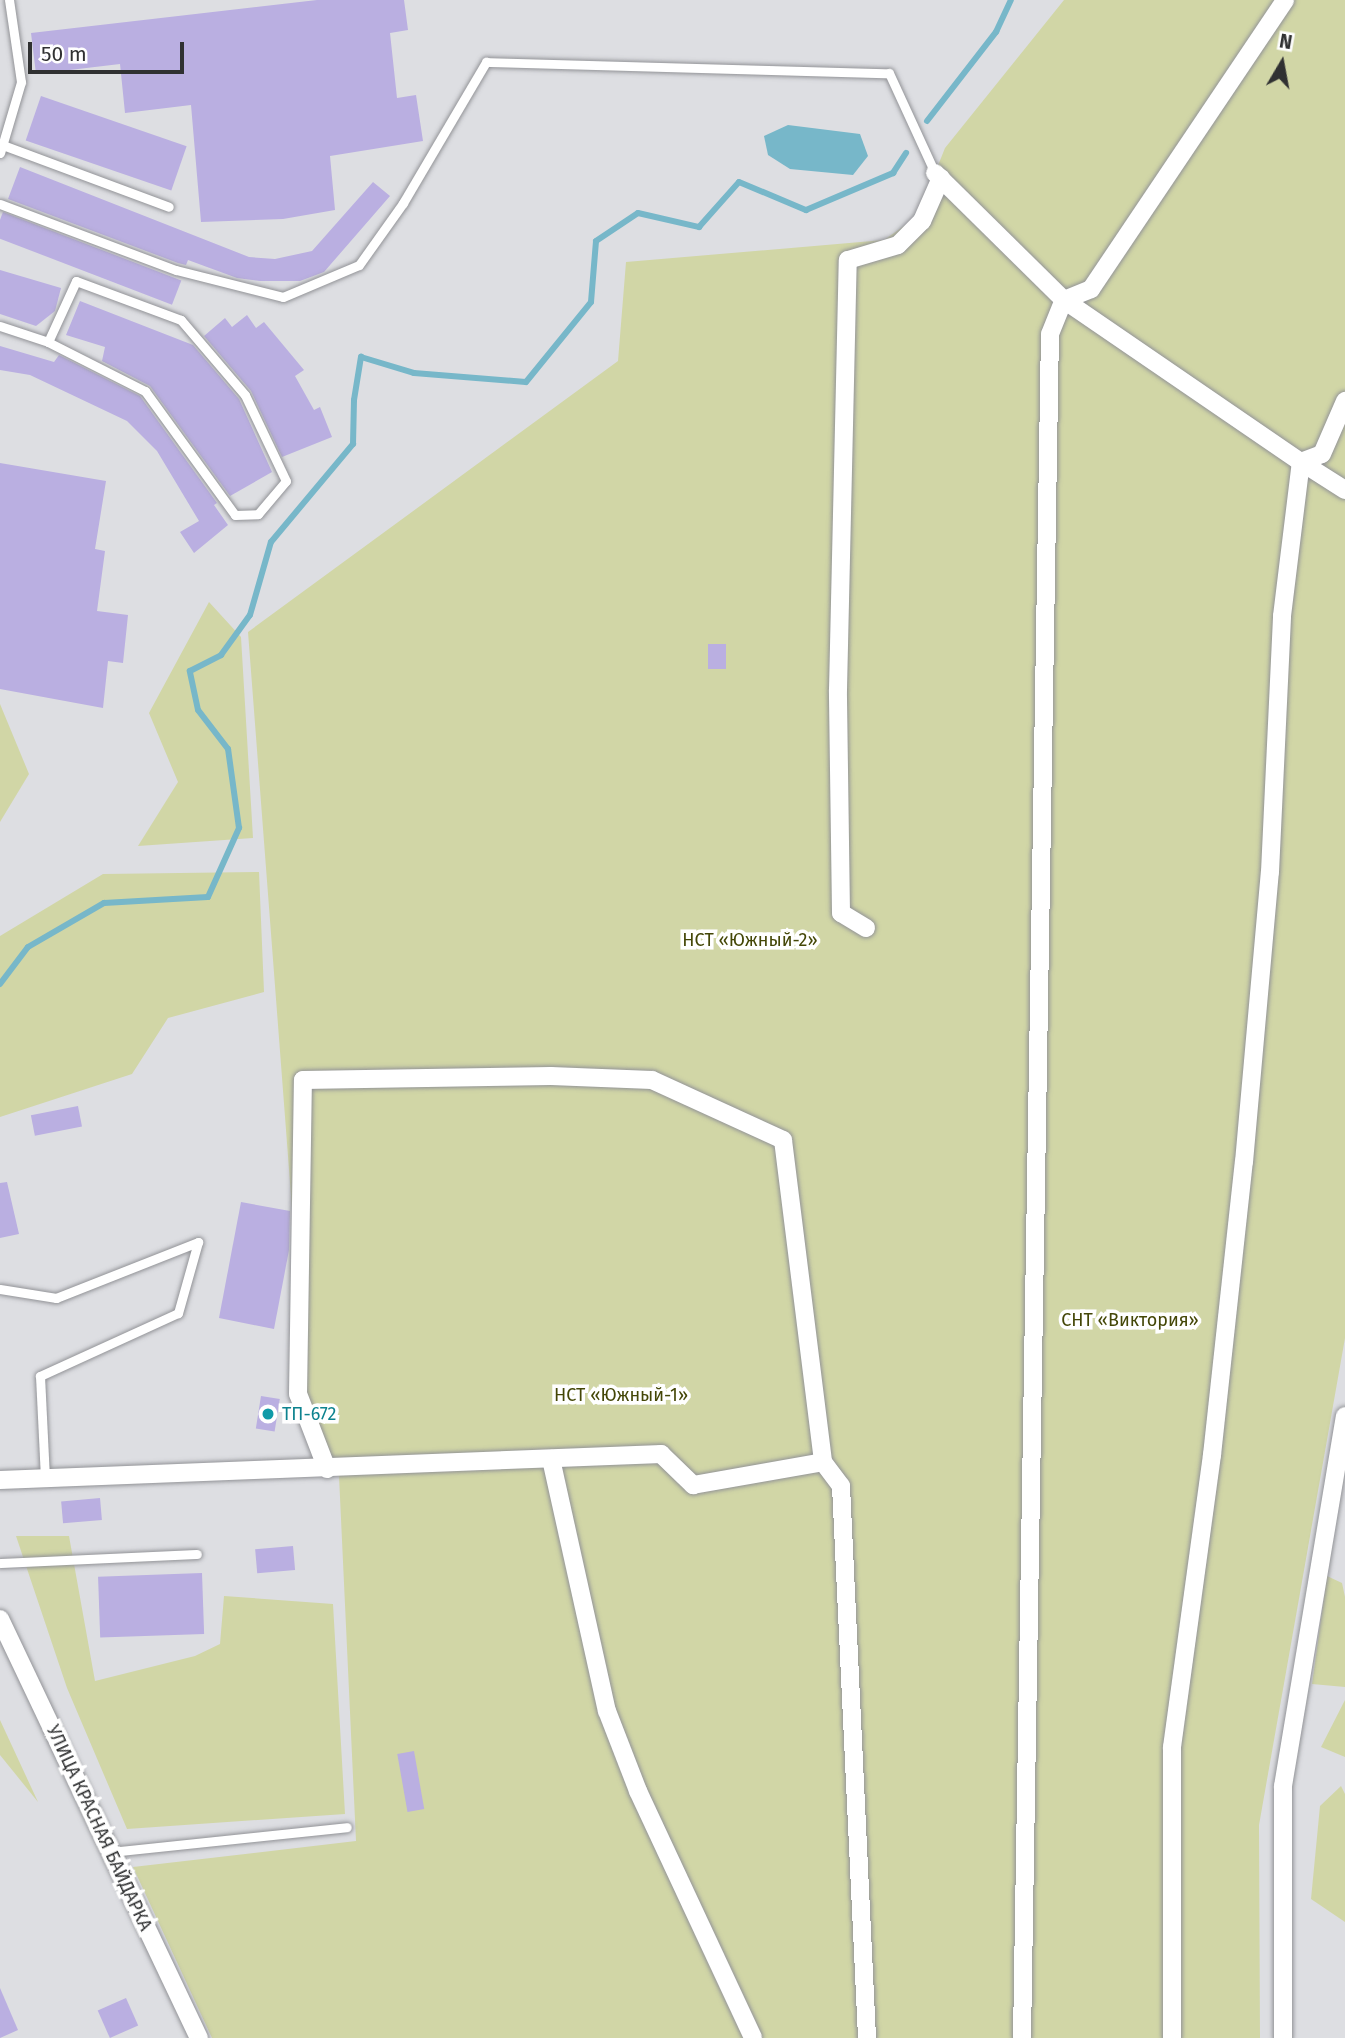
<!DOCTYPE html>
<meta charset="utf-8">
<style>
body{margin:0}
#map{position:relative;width:1345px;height:2038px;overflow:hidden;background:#dddee2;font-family:"Fira Sans",sans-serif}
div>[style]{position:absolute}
.green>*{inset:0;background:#d1d6a6}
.water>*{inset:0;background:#77b7c9}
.stream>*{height:6px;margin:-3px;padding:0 3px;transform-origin:3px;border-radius:3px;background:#77b7c9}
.building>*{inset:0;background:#baafe1;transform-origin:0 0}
.roads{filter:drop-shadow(0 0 2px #929397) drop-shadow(0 0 2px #929397)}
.lane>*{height:9px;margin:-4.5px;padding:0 4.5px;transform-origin:4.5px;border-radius:4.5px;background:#fff}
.street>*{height:18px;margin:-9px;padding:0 9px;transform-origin:9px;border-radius:9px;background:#fff}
.dots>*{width:19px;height:19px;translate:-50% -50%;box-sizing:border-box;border:4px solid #fff;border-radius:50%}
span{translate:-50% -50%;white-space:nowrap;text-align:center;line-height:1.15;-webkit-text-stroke:7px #fff;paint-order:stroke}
.park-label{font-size:18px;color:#444707}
.culture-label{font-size:18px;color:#0d838f}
.left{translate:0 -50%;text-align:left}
.street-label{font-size:18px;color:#303132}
.north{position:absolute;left:1247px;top:28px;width:70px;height:70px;-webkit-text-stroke:5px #fff;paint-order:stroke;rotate:10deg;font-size:19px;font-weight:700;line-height:28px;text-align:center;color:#303132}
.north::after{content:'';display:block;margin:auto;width:24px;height:32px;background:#303132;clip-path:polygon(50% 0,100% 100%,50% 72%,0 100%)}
.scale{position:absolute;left:28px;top:42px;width:156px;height:32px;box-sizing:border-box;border:4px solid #303132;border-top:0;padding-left:9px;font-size:21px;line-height:24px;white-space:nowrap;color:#303132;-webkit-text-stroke:5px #fff;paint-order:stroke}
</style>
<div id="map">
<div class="green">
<i style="clip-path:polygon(1064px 0,1345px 0,1345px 1338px,1259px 1825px,1260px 2038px,212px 2038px,133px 1867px,356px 1841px,339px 1476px,306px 1392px,248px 632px,618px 361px,626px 262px,884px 240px,934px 205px,935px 173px,945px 148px)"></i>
<i style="clip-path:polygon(209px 602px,241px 637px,253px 838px,138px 846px,178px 782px,149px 713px)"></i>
<i style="clip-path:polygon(0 704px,29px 774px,0 822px)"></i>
<i style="clip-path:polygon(259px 872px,264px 992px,168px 1018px,132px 1074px,0 1117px,0 936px,103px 874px)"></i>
<i style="clip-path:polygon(16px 1536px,69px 1536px,95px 1681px,195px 1656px,220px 1644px,224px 1596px,333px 1604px,345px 1814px,127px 1829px,67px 1688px)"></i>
<i style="clip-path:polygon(1327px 1576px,1342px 1583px,1345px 1597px,1345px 1687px,1312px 1684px)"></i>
<i style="clip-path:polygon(1345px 1700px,1345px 1757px,1321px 1747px)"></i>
<i style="clip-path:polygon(0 1720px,38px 1802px,0 1755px)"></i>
<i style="clip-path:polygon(1341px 1786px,1345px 1794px,1345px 1922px,1311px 1899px,1320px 1806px)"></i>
</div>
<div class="water">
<i style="clip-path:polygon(788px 125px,860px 134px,868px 156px,853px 175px,790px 169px,768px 155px,764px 136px)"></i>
</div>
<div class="stream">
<i style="left:927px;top:121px;width:113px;rotate:-52.2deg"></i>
<i style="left:996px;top:32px;width:35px;rotate:-65deg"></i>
<i style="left:0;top:984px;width:46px;rotate:-52.9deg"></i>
<i style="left:28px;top:947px;width:88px;rotate:-30.1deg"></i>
<i style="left:104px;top:903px;width:104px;rotate:-3.3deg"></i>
<i style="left:208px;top:897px;width:76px;rotate:-65.8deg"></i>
<i style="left:239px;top:828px;width:80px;rotate:-97.9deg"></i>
<i style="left:228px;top:749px;width:49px;rotate:-127.6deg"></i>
<i style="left:198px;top:710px;width:40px;rotate:-102deg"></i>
<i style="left:190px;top:671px;width:35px;rotate:-27deg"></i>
<i style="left:221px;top:655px;width:49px;rotate:-54.1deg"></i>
<i style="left:250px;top:615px;width:76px;rotate:-74deg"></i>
<i style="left:271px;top:542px;width:128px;rotate:-50.1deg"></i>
<i style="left:353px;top:444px;width:44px;rotate:-88.7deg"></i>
<i style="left:354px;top:400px;width:44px;rotate:-80.8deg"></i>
<i style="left:361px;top:357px;width:55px;rotate:16.8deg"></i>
<i style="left:414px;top:373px;width:112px;rotate:4.6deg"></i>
<i style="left:526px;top:382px;width:103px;rotate:-50.9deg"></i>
<i style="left:591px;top:302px;width:61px;rotate:-85.3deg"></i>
<i style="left:596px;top:241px;width:50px;rotate:-33.7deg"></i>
<i style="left:638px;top:213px;width:63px;rotate:12.9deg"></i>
<i style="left:699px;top:227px;width:60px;rotate:-48.4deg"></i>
<i style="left:739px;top:182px;width:73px;rotate:22.7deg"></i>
<i style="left:806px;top:210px;width:95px;rotate:-23deg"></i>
<i style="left:893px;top:173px;width:24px;rotate:-57deg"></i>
</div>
<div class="building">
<i style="clip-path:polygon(317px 0,404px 0,408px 30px,390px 33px,397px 98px,416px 95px,423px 141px,330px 156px,335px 210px,283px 219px,201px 222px,191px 105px,125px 113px,120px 64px,36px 74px,31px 33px)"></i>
<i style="left:41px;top:96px;width:154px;height:47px;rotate:19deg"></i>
<i style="clip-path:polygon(20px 167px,249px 257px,275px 259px,312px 251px,373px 182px,390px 196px,324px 272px,300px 281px,260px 281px,237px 278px,188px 260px,186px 265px,178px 263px,8px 199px)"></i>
<i style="left:3px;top:212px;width:191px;height:26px;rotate:21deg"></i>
<i style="clip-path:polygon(0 270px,61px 288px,55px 311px,36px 326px,0 314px)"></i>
<i style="clip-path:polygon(80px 301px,193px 345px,239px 399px,272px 472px,230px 496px,150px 386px,102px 361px,105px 347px,66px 335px)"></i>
<i style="clip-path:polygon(247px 315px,256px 328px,264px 322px,304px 370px,295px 376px,314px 410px,320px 407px,332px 437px,282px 457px,251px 391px,204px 336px,225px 318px,232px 327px)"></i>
<i style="clip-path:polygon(0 346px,54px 362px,59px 355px,140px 396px,217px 503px,214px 505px,228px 525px,194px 553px,180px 532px,199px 521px,157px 451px,127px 421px,30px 375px,0 370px)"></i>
<i style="clip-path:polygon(0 463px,106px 481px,95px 549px,105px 551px,97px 611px,128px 615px,123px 663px,108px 661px,103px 708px,0 689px)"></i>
<i style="left:708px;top:644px;width:18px;height:25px"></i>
<i style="left:78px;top:1106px;width:21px;height:48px;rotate:79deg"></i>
<i style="clip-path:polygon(7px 1182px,19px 1234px,0 1238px,0 1183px)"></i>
<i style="clip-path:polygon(241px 1202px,290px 1211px,289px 1250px,274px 1329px,219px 1318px)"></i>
<i style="left:261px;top:1396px;width:19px;height:33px;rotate:9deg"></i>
<i style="left:100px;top:1498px;width:22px;height:39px;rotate:85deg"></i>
<i style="left:293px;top:1546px;width:24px;height:38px;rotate:85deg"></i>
<i style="left:202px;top:1573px;width:61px;height:104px;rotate:88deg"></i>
<i style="left:414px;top:1751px;width:59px;height:17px;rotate:80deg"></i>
<i style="clip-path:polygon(0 1988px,18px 2030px,0 2038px)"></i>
<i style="left:126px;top:1998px;width:30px;height:31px;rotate:66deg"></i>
</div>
<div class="roads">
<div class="lane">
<i style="left:0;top:144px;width:180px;rotate:20.4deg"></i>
<i style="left:0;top:153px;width:74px;rotate:-73.5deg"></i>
<i style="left:21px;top:82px;width:83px;rotate:-98.3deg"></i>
<i style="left:0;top:204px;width:188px;rotate:20.6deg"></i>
<i style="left:176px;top:270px;width:110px;rotate:14.2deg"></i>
<i style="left:283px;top:297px;width:82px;rotate:-22.8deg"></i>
<i style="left:359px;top:265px;width:76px;rotate:-54.6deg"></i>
<i style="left:403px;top:203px;width:164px;rotate:-59.5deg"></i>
<i style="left:486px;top:62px;width:403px;rotate:1.6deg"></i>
<i style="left:889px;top:73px;width:110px;rotate:65.3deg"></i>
<i style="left:0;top:326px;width:51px;rotate:18.4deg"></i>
<i style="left:48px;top:342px;width:109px;rotate:26.8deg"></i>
<i style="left:145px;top:391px;width:153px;rotate:54deg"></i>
<i style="left:235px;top:515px;width:23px;rotate:-2deg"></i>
<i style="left:258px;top:514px;width:43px;rotate:-49.7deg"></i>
<i style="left:286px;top:481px;width:95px;rotate:-115.5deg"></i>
<i style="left:245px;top:395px;width:99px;rotate:-130.5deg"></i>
<i style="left:181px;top:320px;width:112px;rotate:-159.6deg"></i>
<i style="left:76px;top:281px;width:67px;rotate:114.7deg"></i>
<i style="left:0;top:1289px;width:57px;rotate:9.1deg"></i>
<i style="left:56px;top:1298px;width:153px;rotate:-21.5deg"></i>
<i style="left:198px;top:1242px;width:74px;rotate:105.7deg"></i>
<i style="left:178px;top:1313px;width:152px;rotate:155.5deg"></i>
<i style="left:40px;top:1376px;width:103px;rotate:87.2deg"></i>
<i style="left:0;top:1563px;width:197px;rotate:-2.6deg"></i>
<i style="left:110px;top:1852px;width:238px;rotate:-6deg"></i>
</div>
<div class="street">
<i style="left:935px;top:173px;width:181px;rotate:44.6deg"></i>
<i style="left:1064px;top:300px;width:287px;rotate:34.4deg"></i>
<i style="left:1301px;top:462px;width:22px;rotate:-21deg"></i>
<i style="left:1322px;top:454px;width:58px;rotate:-66.5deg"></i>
<i style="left:866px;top:928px;width:29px;rotate:-149deg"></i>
<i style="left:841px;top:913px;width:223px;rotate:-90.8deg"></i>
<i style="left:838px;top:690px;width:430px;rotate:-88.7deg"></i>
<i style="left:848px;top:260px;width:52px;rotate:-16.7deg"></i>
<i style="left:898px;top:245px;width:34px;rotate:-45deg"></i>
<i style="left:922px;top:221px;width:47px;rotate:-66.2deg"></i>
<i style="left:551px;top:1459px;width:258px;rotate:77.5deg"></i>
<i style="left:607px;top:1711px;width:86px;rotate:68.8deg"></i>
<i style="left:638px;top:1791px;width:272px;rotate:65deg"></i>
<i style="left:327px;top:1469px;width:80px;rotate:-111.1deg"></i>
<i style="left:298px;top:1394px;width:314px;rotate:-89.1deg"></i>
<i style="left:303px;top:1080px;width:248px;rotate:-0.9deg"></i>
<i style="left:551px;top:1076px;width:101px;rotate:2.3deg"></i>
<i style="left:652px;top:1080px;width:144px;rotate:24.6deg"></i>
<i style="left:783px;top:1140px;width:324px;rotate:82.9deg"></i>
<i style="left:823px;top:1462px;width:30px;rotate:53deg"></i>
<i style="left:841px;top:1486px;width:553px;rotate:87.3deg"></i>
<i style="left:0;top:1480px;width:662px;rotate:-2.25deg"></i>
<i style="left:661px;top:1454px;width:45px;rotate:44.1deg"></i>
<i style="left:693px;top:1485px;width:132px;rotate:-10deg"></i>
<i style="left:0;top:1619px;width:464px;rotate:64.6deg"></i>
<i style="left:1022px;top:2038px;width:1704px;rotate:-89.06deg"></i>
<i style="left:1050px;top:334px;width:37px;rotate:-68deg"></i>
<i style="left:1064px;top:300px;width:29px;rotate:-22deg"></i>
<i style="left:1091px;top:289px;width:348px;rotate:-56.1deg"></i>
<i style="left:1172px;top:2038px;width:291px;rotate:-90deg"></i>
<i style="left:1172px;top:1747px;width:295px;rotate:-82.2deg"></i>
<i style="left:1212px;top:1455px;width:295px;rotate:-83.8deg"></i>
<i style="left:1244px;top:1162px;width:291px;rotate:-84.9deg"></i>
<i style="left:1270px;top:872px;width:256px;rotate:-87.3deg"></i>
<i style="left:1282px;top:616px;width:155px;rotate:-83deg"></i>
<i style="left:1301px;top:462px;width:52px;rotate:32.5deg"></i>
<i style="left:1283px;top:2038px;width:252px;rotate:-90deg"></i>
<i style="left:1283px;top:1786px;width:375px;rotate:-80.5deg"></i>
</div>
</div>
<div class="dots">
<i style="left:268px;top:1414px;background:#0f9aa8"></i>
</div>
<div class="park-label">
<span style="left:750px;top:940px">НСТ «Южный-2»</span>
<span style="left:1130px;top:1320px">СНТ «Виктория»</span>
<span style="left:621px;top:1395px">НСТ «Южный-1»</span>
</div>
<div class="culture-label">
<span class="left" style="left:282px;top:1414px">ТП-672</span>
</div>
<div class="street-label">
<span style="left:99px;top:1828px;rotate:65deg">УЛИЦА КРАСНАЯ БАЙДАРКА</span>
</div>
<div class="north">N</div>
<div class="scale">50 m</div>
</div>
